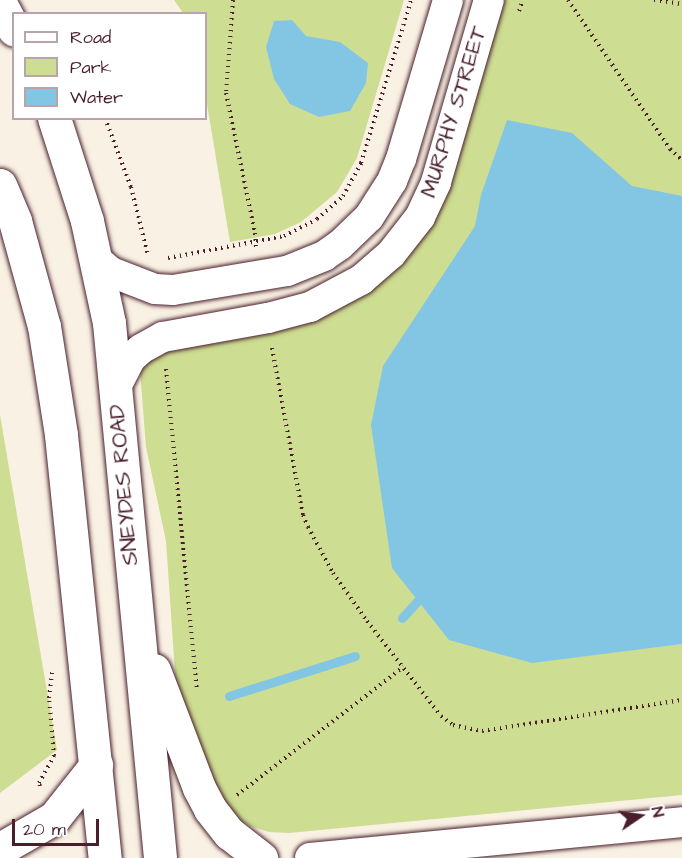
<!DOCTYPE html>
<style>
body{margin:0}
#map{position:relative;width:682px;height:858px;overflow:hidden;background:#f9f1e3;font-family:"Architects Daughter",sans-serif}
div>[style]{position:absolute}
.green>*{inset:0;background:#cddd92}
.water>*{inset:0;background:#83c6e4}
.stream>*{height:9px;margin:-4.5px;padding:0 4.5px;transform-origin:4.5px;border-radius:4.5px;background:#83c6e4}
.path>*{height:4px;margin-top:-2px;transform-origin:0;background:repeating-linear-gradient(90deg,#4a1f2b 0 1.5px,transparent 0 6px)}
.roads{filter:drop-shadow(0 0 2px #4a1f2b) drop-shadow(0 0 2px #4a1f2b)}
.minor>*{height:30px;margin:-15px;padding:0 15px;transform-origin:15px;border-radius:15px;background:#fff}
.major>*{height:33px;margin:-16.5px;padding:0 16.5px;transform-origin:16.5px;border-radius:16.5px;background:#fff}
span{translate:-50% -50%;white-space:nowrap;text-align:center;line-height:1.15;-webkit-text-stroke:4.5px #fff;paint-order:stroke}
.street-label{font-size:22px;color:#4a1f2b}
.legend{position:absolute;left:12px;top:12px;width:195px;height:108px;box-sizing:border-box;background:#fff;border:2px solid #b7a5aa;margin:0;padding:8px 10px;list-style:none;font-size:18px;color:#4a1f2b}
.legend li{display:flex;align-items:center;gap:12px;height:30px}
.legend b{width:30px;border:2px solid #b7a5aa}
.north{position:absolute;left:610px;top:786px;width:60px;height:60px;-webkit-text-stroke:4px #fff;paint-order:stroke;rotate:77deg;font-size:16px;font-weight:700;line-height:24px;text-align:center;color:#4a1f2b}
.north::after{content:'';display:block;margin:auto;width:21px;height:27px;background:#4a1f2b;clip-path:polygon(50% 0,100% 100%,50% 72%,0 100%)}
.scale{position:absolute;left:12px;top:819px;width:87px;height:27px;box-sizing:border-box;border:3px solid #4a1f2b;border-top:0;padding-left:8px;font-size:18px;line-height:21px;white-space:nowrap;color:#4a1f2b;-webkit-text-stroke:4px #fff;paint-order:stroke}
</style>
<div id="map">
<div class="green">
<i style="clip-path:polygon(174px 0,404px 0,357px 158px,337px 192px,301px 222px,275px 234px,230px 242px,206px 98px,206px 14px,183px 13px)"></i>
<i style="clip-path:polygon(499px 0,682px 0,682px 795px,289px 833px,269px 832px,250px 826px,226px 812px,176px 687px,166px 541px,146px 447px,140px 371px,146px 360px,156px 352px,392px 265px)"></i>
<i style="clip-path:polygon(0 415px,57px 750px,0 793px)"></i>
</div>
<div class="water">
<i style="clip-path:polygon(292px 20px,306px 36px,340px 42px,368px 63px,366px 83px,350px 111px,319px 117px,290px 104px,274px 79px,266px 47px,274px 21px)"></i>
<i style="clip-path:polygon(507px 120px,572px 133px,632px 186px,682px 196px,682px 644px,532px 663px,449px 640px,392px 568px,371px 425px,383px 366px,475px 226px,481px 195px)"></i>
</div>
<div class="stream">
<i style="left:402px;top:618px;width:24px;rotate:-48deg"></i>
<i style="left:229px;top:696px;width:132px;rotate:-17.6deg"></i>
</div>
<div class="path">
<i style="left:233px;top:0;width:93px;rotate:94.3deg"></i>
<i style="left:226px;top:93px;width:143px;rotate:78.3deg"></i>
<i style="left:255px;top:233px;width:16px;rotate:86deg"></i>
<i style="left:568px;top:0;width:181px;rotate:55.6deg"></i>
<i style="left:670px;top:149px;width:16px;rotate:43deg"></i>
<i style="left:654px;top:0;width:28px;rotate:8deg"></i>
<i style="left:519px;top:11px;width:12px;rotate:-70deg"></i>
<i style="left:105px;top:118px;width:74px;rotate:69.4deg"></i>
<i style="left:131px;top:187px;width:70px;rotate:76deg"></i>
<i style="left:168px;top:258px;width:118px;rotate:-10.7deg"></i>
<i style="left:284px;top:236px;width:37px;rotate:-27deg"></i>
<i style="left:317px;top:219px;width:35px;rotate:-41deg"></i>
<i style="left:343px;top:196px;width:38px;rotate:-61deg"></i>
<i style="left:361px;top:163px;width:170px;rotate:-72.9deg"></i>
<i style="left:272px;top:348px;width:170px;rotate:79.5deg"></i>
<i style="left:303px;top:515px;width:13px;rotate:67deg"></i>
<i style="left:308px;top:527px;width:52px;rotate:61.5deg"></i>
<i style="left:333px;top:573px;width:59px;rotate:54.7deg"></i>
<i style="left:367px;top:621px;width:120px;rotate:52.1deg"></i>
<i style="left:441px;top:716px;width:15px;rotate:37deg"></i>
<i style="left:453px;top:725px;width:30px;rotate:12deg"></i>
<i style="left:482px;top:731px;width:202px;rotate:-8.8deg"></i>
<i style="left:166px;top:369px;width:322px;rotate:84.5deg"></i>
<i style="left:40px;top:786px;width:3px;rotate:-108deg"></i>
<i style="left:39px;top:783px;width:31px;rotate:-61deg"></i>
<i style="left:54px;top:756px;width:58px;rotate:-94.9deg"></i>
<i style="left:49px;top:698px;width:26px;rotate:-83deg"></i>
<i style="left:237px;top:795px;width:210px;rotate:-37.6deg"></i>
</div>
<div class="roads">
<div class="minor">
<i style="left:97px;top:260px;width:18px;rotate:41deg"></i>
<i style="left:111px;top:272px;width:47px;rotate:21.1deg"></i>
<i style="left:155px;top:289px;width:18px;rotate:3deg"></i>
<i style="left:173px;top:290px;width:116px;rotate:-9.5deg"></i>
<i style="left:287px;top:271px;width:40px;rotate:-22deg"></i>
<i style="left:324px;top:256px;width:19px;rotate:-35deg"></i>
<i style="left:340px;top:245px;width:40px;rotate:-44deg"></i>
<i style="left:369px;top:217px;width:43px;rotate:-57.4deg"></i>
<i style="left:392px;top:181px;width:24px;rotate:-68deg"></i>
<i style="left:401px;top:159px;width:166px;rotate:-73.5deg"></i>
<i style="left:116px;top:387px;width:33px;rotate:-63deg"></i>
<i style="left:131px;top:358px;width:13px;rotate:-42deg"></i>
<i style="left:141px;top:349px;width:25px;rotate:-29deg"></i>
<i style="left:163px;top:337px;width:107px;rotate:-10.3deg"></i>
<i style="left:268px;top:318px;width:43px;rotate:-14.7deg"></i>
<i style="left:310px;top:307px;width:58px;rotate:-27.9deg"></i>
<i style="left:361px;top:280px;width:40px;rotate:-41deg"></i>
<i style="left:391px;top:254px;width:47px;rotate:-51.9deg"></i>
<i style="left:420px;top:217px;width:38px;rotate:-65deg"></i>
<i style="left:436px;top:182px;width:190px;rotate:-73.8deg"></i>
<i style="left:310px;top:858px;width:374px;rotate:-5.5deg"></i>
</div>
<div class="major">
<i style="left:0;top:3px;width:30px;rotate:62deg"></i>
<i style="left:54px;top:118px;width:108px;rotate:72.2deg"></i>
<i style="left:87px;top:221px;width:104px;rotate:77.8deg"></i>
<i style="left:109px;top:323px;width:537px;rotate:84.55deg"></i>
<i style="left:0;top:185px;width:39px;rotate:67deg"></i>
<i style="left:15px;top:221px;width:109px;rotate:74.6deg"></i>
<i style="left:44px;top:326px;width:110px;rotate:81.1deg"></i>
<i style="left:61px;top:435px;width:425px;rotate:84.1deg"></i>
<i style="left:154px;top:670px;width:126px;rotate:69.1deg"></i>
<i style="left:199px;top:788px;width:24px;rotate:62deg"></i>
<i style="left:210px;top:809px;width:31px;rotate:52deg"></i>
<i style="left:229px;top:833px;width:41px;rotate:38deg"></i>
<i style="left:0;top:849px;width:62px;rotate:-29.9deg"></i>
<i style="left:54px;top:818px;width:68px;rotate:-51.6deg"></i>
<i style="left:347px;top:858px;width:7px;rotate:-27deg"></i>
</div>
</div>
<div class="street-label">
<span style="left:454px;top:112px;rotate:-73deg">MURPHY STREET</span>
<span style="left:124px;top:485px;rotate:-95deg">SNEYDES ROAD</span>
</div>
<ul class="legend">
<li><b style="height:8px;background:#fff"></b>Road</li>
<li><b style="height:16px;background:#cddd92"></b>Park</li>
<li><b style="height:16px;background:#83c6e4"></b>Water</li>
</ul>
<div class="north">N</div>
<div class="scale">20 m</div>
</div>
